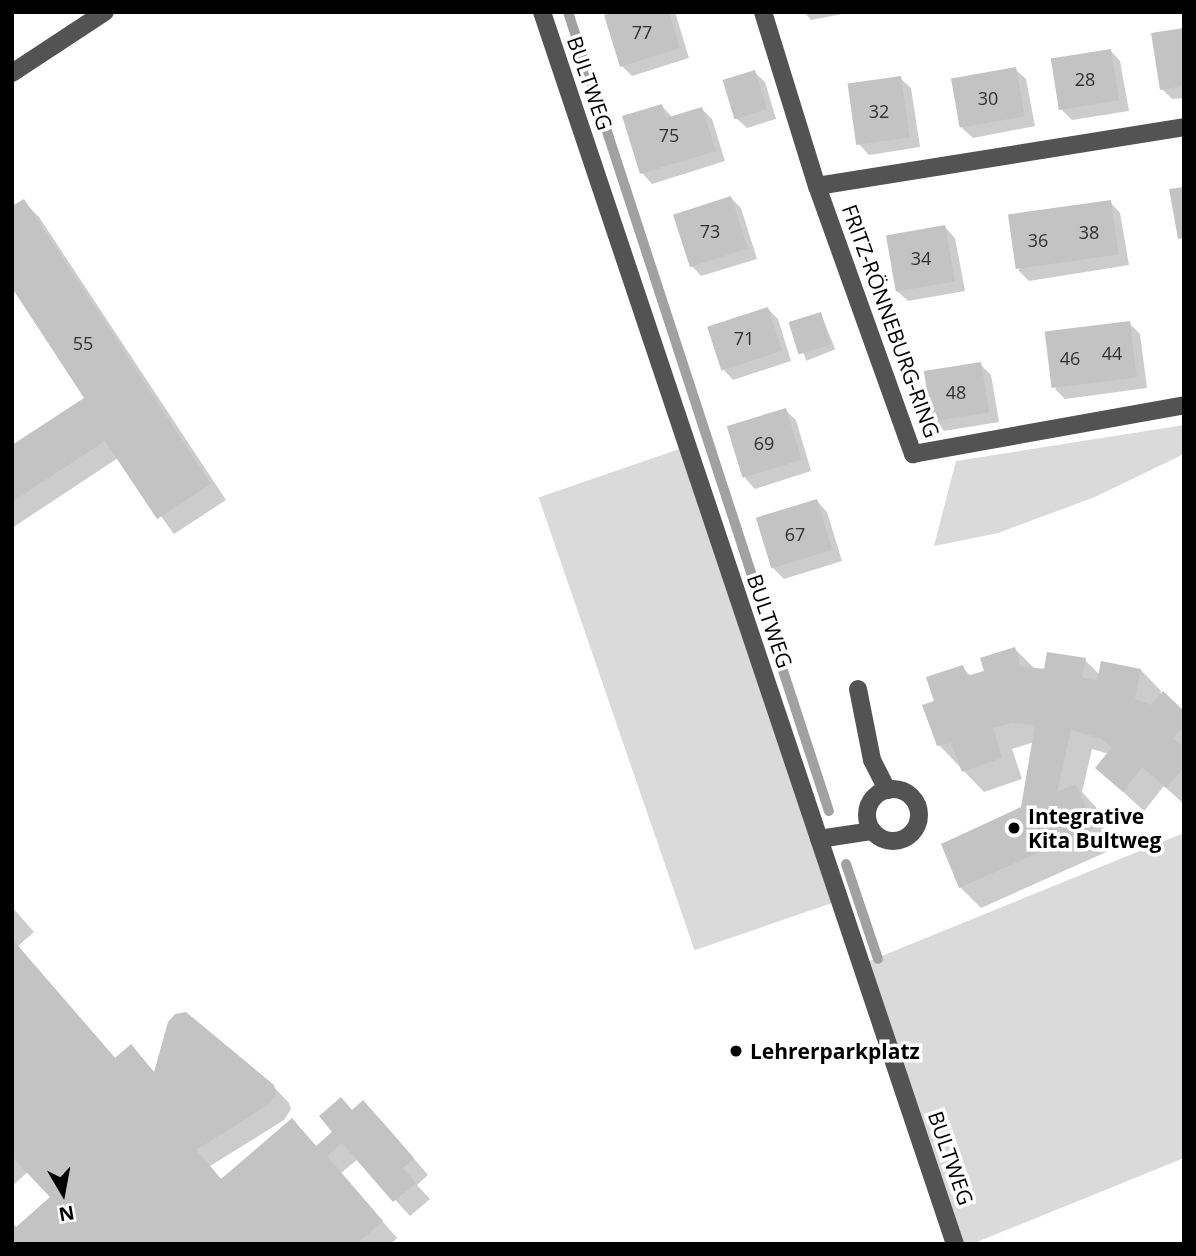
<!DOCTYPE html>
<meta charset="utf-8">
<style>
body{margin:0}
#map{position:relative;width:1196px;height:1256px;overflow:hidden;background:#fff;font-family:"Open Sans",sans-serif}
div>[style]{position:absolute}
.green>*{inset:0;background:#dadada;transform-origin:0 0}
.shadow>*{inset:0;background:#0003;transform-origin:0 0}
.stream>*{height:10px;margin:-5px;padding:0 5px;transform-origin:5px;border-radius:5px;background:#a1a1a1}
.building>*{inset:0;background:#c3c3c3;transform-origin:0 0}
.minor>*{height:18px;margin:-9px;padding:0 9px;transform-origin:9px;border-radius:9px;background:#535353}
.minor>.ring{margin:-9px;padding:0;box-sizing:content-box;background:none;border:18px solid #535353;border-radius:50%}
.dots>*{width:19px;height:19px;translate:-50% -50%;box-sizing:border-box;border:4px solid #fff;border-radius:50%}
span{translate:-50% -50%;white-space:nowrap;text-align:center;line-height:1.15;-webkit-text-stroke:7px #fff;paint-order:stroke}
.number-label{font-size:18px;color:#313131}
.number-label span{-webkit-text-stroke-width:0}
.street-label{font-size:21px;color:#000}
.poi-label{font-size:21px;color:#000;font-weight:700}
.left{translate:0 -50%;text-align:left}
.frame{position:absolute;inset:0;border:14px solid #000;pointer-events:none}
.north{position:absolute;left:28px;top:1158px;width:70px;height:70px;-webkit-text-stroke:5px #fff;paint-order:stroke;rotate:170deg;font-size:19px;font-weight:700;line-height:28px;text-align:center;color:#000}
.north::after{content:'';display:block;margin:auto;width:24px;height:32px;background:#000;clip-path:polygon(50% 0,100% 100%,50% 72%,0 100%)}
</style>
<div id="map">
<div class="green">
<i style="clip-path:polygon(1184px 425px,1184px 454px,1095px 497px,998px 533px,934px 546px,956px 461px)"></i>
<i style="left:688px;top:446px;width:479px;height:158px;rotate:71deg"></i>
<i style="clip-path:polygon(1184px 833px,1184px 1158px,972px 1244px,955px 1244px,862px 964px)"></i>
</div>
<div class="shadow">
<i style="clip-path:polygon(619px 12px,675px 12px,689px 58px,632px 76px,622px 66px)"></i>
<i style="clip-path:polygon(804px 12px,853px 12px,811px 20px)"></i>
<i style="clip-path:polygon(1184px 30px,1184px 98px,1172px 99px,1162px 89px)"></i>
<i style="clip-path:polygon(1110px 50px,1120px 61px,1129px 111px,1072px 120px,1062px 110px)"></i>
<i style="clip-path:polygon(1015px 69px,1026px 79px,1035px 126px,973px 138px,962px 128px)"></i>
<i style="clip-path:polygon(754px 72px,765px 82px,776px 119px,747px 128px,736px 118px)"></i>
<i style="clip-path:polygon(900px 78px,911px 88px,920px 147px,869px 155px,859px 144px)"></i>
<i style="clip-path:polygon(662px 106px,672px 117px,702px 109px,712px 119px,725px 161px,652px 184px,642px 173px)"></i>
<i style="clip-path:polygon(731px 198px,741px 208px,757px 259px,701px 276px,691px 265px)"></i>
<i style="clip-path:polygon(23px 201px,39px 217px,226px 500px,174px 534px,118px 458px,12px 528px,12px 447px,87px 398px)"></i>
<i style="clip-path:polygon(1110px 202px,1120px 213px,1129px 265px,1029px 281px,1018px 270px)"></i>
<i style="clip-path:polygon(945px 227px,955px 238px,965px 291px,908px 301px,897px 291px)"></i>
<i style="clip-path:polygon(767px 308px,778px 319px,791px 361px,733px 380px,723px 369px)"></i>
<i style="left:821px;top:314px;width:38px;height:31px;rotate:68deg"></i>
<i style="clip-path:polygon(1129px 323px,1140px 334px,1147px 388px,1065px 399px,1055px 389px)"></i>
<i style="clip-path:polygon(980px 364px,991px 375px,999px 422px,944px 431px,934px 421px)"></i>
<i style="clip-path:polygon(785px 410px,796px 420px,811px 471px,755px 489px,745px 478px)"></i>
<i style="clip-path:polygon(817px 501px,827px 512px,842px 561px,784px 579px,773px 568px)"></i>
<i style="clip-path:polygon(1015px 649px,1036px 670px,1085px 660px,1100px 675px,1141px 670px,1161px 691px,1160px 697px,1184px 713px,1184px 804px,1164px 786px,1144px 811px,1097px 768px,1109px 754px,1092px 749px,1082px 792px,1096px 807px,1113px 849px,981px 908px,960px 887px,1023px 809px,1034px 742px,1012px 749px,1022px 779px,984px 792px,939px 745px,937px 702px,962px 667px,972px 677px,986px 672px)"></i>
<i style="clip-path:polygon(12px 907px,34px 932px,18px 946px,116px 1059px,130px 1047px,156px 1074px,273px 1086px,289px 1103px,291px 1109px,284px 1120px,210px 1166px,222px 1180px,292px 1120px,317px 1147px,353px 1111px,379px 1118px,428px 1175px,417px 1185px,430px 1199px,410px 1216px,358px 1159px,341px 1173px,397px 1238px,391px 1244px,12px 1244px,12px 1222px,17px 1228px,52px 1197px,29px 1171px,12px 1186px)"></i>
</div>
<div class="stream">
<i style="left:568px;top:12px;width:609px;rotate:71.92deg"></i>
<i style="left:772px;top:637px;width:183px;rotate:71.9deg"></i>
<i style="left:846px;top:864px;width:100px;rotate:71.4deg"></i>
</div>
<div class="building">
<i style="clip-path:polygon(613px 12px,669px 12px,680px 48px,620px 67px,604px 15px)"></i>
<i style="clip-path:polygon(1184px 28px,1184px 86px,1160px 90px,1151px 33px)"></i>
<i style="left:1111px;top:49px;width:52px;height:61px;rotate:81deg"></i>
<i style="left:1016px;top:67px;width:50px;height:66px;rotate:80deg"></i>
<i style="left:755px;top:70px;width:41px;height:34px;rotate:73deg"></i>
<i style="left:901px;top:76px;width:62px;height:54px;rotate:82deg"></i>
<i style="clip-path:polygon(662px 104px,666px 118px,702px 107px,716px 151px,640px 174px,622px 116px)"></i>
<i style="clip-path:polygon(1184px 187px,1184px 238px,1178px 239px,1169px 189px)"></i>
<i style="left:731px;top:196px;width:55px;height:61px;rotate:72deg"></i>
<i style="clip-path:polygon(24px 199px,211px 484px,157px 519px,105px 441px,12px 502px,12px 445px,84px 398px,12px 288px,12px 206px)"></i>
<i style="left:1111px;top:200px;width:55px;height:104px;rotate:82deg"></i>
<i style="left:945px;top:225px;width:57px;height:60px;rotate:80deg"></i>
<i style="left:768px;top:307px;width:46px;height:64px;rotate:72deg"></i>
<i style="left:821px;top:312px;width:34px;height:34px;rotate:73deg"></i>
<i style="left:1130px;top:321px;width:57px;height:86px;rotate:83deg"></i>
<i style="left:981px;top:362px;width:51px;height:58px;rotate:81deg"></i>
<i style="left:786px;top:408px;width:54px;height:62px;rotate:73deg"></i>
<i style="left:817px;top:499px;width:53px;height:64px;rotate:73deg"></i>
<i style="clip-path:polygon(1015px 647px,1020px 666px,1044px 669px,1047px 652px,1086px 658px,1082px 677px,1097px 681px,1101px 661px,1141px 669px,1135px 699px,1151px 705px,1163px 691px,1184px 711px,1184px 726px,1173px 738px,1184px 747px,1184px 768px,1166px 788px,1142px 767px,1123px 792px,1095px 768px,1112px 747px,1099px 738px,1071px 730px,1057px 792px,1076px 784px,1094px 828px,959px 888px,941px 844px,1021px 807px,1035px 725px,1012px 723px,993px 728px,1002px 758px,962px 772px,951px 743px,937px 746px,922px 705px,934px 701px,926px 677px,963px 665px,967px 676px,984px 671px,980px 658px)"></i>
<i style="clip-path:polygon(12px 939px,115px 1058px,131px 1044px,154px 1072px,168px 1022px,175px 1014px,186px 1012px,274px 1085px,276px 1093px,269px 1104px,196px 1150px,221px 1179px,292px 1118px,316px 1146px,332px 1132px,319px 1116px,341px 1097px,352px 1110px,363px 1100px,414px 1158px,403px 1168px,416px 1183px,393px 1202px,342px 1143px,327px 1156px,383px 1221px,357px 1244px,12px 1244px,12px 1222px,16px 1227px,50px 1197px,12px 1157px)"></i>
</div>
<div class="minor">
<i style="left:542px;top:12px;width:1299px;rotate:71.47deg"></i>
<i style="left:763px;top:12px;width:182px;rotate:72.8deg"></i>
<i style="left:817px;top:186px;width:285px;rotate:70.3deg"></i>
<i style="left:913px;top:454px;width:275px;rotate:-10.2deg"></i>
<i style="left:12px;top:73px;width:111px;rotate:-33.3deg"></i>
<i style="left:817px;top:186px;width:372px;rotate:-9.1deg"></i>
<i style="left:858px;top:689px;width:72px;rotate:78.8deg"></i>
<i style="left:872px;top:760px;width:34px;rotate:63deg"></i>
<i class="ring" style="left:867px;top:789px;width:34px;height:34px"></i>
<i style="left:819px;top:839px;width:54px;rotate:-8.6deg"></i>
</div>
<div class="dots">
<i style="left:1014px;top:828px;background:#000"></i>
<i style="left:736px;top:1051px;background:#000"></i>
</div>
<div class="number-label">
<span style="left:642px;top:32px">77</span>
<span style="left:1085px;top:79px">28</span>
<span style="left:988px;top:98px">30</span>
<span style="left:879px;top:111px">32</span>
<span style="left:669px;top:135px">75</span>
<span style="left:710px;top:231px">73</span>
<span style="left:1089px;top:232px">38</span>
<span style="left:1038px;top:240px">36</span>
<span style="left:921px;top:258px">34</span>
<span style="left:744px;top:338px">71</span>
<span style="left:83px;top:343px">55</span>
<span style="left:1112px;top:353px">44</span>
<span style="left:1070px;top:358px">46</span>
<span style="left:956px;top:392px">48</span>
<span style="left:764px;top:443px">69</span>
<span style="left:795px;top:534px">67</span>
</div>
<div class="street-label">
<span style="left:590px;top:83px;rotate:71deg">BULTWEG</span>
<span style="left:891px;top:321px;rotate:70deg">FRITZ-RÖNNEBURG-RING</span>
<span style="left:770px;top:621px;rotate:71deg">BULTWEG</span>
<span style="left:951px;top:1158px;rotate:71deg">BULTWEG</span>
</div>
<div class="poi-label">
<span class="left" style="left:1028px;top:828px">Integrative<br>Kita Bultweg</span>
<span class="left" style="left:750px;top:1051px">Lehrerparkplatz</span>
</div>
<div class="frame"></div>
<div class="north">N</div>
</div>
